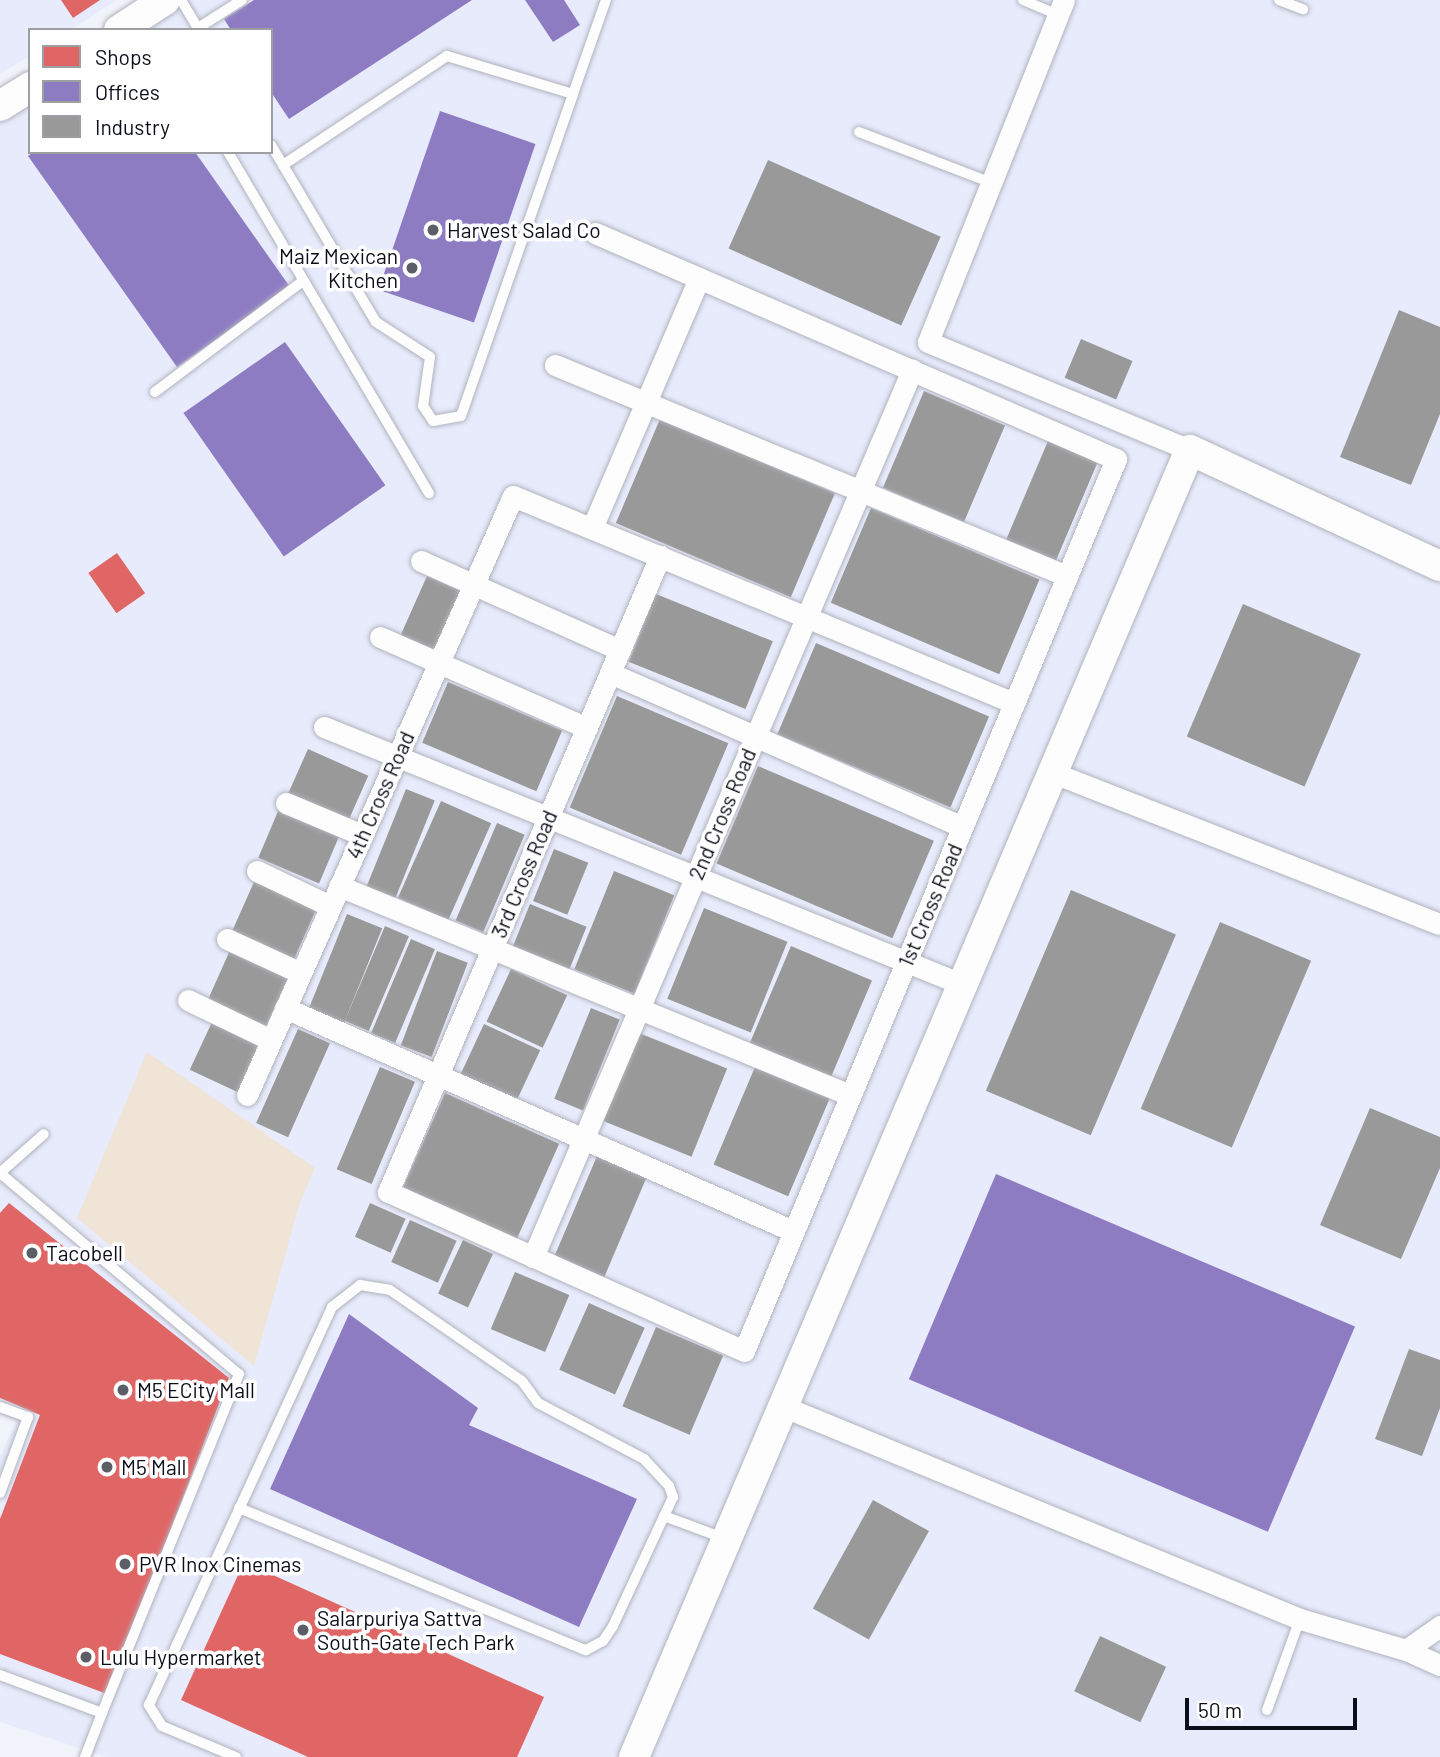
<!DOCTYPE html>
<style>
body{margin:0}
#map{position:relative;width:1440px;height:1757px;overflow:hidden;background:#f1f3fa;font-family:Barlow,sans-serif}
div>[style]{position:absolute}
.built>*{inset:0;background:#e7ebfc}
.green>*{inset:0;background:#efe4d6}
.shops>*{inset:0;background:#e06666;transform-origin:0 0}
.offices>*{inset:0;background:#8e7cc3;transform-origin:0 0}
.industry>*{inset:0;background:#999;transform-origin:0 0}
.roads{filter:drop-shadow(0 0 2px #b1b3bc) drop-shadow(0 0 2px #b1b3bc)}
.lane>*{height:10px;margin:-5px;padding:0 5px;transform-origin:5px;border-radius:5px;background:#fdfdfe}
.street>*{height:21px;margin:-10.5px;padding:0 10.5px;transform-origin:10.5px;border-radius:10.5px;background:#fdfdfe}
.secondary>*{height:30px;margin:-15px;padding:0 15px;transform-origin:15px;border-radius:15px;background:#fdfdfe}
.dots>*{width:19px;height:19px;translate:-50% -50%;box-sizing:border-box;border:4px solid #fff;border-radius:50%}
span{translate:-50% -50%;white-space:nowrap;text-align:center;line-height:1.15;-webkit-text-stroke:7px #fff;paint-order:stroke}
.poi-label{font-size:21px;color:#0b0e18}
.left{translate:0 -50%;text-align:left}
.right{translate:-100% -50%;text-align:right}
.street-label{font-size:21px;color:#0b0e18}
.legend{position:absolute;left:28px;top:28px;width:245px;height:126px;box-sizing:border-box;background:#fff;border:2px solid #9d9fa3;margin:0;padding:9px 12px;list-style:none;font-size:21px;color:#0b0e18}
.legend li{display:flex;align-items:center;gap:14px;height:35px}
.legend b{width:35px;border:2px solid #9d9fa3}
.scale{position:absolute;left:1185px;top:1698px;width:172px;height:32px;box-sizing:border-box;border:4px solid #0b0e18;border-top:0;padding-left:9px;font-size:21px;line-height:24px;white-space:nowrap;color:#0b0e18;-webkit-text-stroke:5px #fff;paint-order:stroke}
</style>
<div id="map">
<div class="built">
<i style="clip-path:polygon(0 0,117px 0,70px 30px,30px 30px,30px 56px,0 74px)"></i>
<i style="clip-path:polygon(184px 0,1440px 0,1440px 1757px,107px 1757px,0 1722px,0 1456px,16px 1422px,0 1414px,0 118px,30px 99px,30px 152px,271px 152px,271px 30px,138px 30px)"></i>
</div>
<div class="green">
<i style="clip-path:polygon(147px 1052px,315px 1168px,300px 1202px,254px 1366px,77px 1218px)"></i>
</div>
<div class="shops">
<i style="clip-path:polygon(61px 0,100px 0,73px 18px)"></i>
<i style="left:117px;top:553px;width:49px;height:35px;rotate:55deg"></i>
<i style="clip-path:polygon(9px 1203px,229px 1378px,107px 1694px,0 1654px,0 1519px,40px 1415px,0 1398px,0 1213px)"></i>
<i style="clip-path:polygon(244px 1562px,544px 1697px,517px 1757px,308px 1757px,181px 1700px)"></i>
</div>
<div class="offices">
<i style="clip-path:polygon(254px 0,472px 0,289px 119px,271px 92px,271px 30px,231px 30px,224px 19px)"></i>
<i style="clip-path:polygon(525px 0,564px 0,580px 25px,553px 42px)"></i>
<i style="left:440px;top:111px;width:101px;height:189px;rotate:19deg"></i>
<i style="clip-path:polygon(33px 152px,195px 152px,290px 287px,177px 367px,28px 156px)"></i>
<i style="left:285px;top:342px;width:175px;height:124px;rotate:55deg"></i>
<i style="left:996px;top:1174px;width:390px;height:223px;rotate:23deg"></i>
<i style="clip-path:polygon(349px 1314px,478px 1408px,469px 1425px,637px 1499px,579px 1627px,270px 1489px)"></i>
</div>
<div class="industry">
<i style="left:768px;top:160px;width:189px;height:97px;rotate:24deg"></i>
<i style="clip-path:polygon(1399px 310px,1440px 327px,1440px 414px,1411px 485px,1340px 457px)"></i>
<i style="left:1081px;top:339px;width:56px;height:42px;rotate:23deg"></i>
<i style="left:924px;top:391px;width:88px;height:105px;rotate:23deg"></i>
<i style="left:660px;top:419px;width:190px;height:113px;rotate:23deg"></i>
<i style="left:1048px;top:441px;width:54px;height:111px;rotate:23deg"></i>
<i style="left:871px;top:508px;width:183px;height:103px;rotate:23deg"></i>
<i style="left:427px;top:576px;width:37px;height:69px;rotate:24deg"></i>
<i style="left:656px;top:594px;width:126px;height:73px;rotate:22deg"></i>
<i style="left:1243px;top:604px;width:128px;height:144px;rotate:23deg"></i>
<i style="left:816px;top:643px;width:188px;height:99px;rotate:23deg"></i>
<i style="left:448px;top:682px;width:124px;height:66px;rotate:23deg"></i>
<i style="left:617px;top:696px;width:121px;height:121px;rotate:23deg"></i>
<i style="left:308px;top:749px;width:66px;height:51px;rotate:24deg"></i>
<i style="left:758px;top:766px;width:191px;height:106px;rotate:23deg"></i>
<i style="left:406px;top:789px;width:31px;height:106px;rotate:22deg"></i>
<i style="left:441px;top:801px;width:55px;height:106px;rotate:24deg"></i>
<i style="left:279px;top:809px;width:66px;height:53px;rotate:23deg"></i>
<i style="left:497px;top:823px;width:30px;height:106px;rotate:23deg"></i>
<i style="left:554px;top:849px;width:37px;height:56px;rotate:22deg"></i>
<i style="left:614px;top:871px;width:65px;height:106px;rotate:22deg"></i>
<i style="left:254px;top:882px;width:68px;height:55px;rotate:24deg"></i>
<i style="left:1071px;top:890px;width:114px;height:218px;rotate:23deg"></i>
<i style="left:530px;top:904px;width:61px;height:52px;rotate:22deg"></i>
<i style="left:704px;top:908px;width:90px;height:98px;rotate:22deg"></i>
<i style="left:347px;top:914px;width:38px;height:103px;rotate:22deg"></i>
<i style="left:1220px;top:922px;width:99px;height:203px;rotate:23deg"></i>
<i style="left:385px;top:926px;width:26px;height:103px;rotate:23deg"></i>
<i style="left:411px;top:939px;width:26px;height:102px;rotate:23deg"></i>
<i style="left:791px;top:946px;width:88px;height:105px;rotate:23deg"></i>
<i style="left:231px;top:948px;width:64px;height:57px;rotate:24deg"></i>
<i style="left:437px;top:951px;width:33px;height:101px;rotate:21deg"></i>
<i style="left:511px;top:969px;width:62px;height:58px;rotate:25deg"></i>
<i style="left:591px;top:1008px;width:31px;height:98px;rotate:22deg"></i>
<i style="left:213px;top:1020px;width:55px;height:55px;rotate:25deg"></i>
<i style="left:484px;top:1024px;width:62px;height:57px;rotate:25deg"></i>
<i style="left:298px;top:1029px;width:35px;height:103px;rotate:24deg"></i>
<i style="left:639px;top:1033px;width:95px;height:95px;rotate:22deg"></i>
<i style="left:380px;top:1067px;width:38px;height:111px;rotate:23deg"></i>
<i style="left:755px;top:1067px;width:81px;height:106px;rotate:23deg"></i>
<i style="left:445px;top:1093px;width:125px;height:110px;rotate:24deg"></i>
<i style="clip-path:polygon(1370px 1108px,1440px 1137px,1440px 1168px,1401px 1259px,1320px 1225px)"></i>
<i style="left:597px;top:1156px;width:54px;height:109px;rotate:23deg"></i>
<i style="left:370px;top:1203px;width:39px;height:37px;rotate:24deg"></i>
<i style="left:410px;top:1220px;width:51px;height:46px;rotate:24deg"></i>
<i style="left:463px;top:1240px;width:33px;height:59px;rotate:25deg"></i>
<i style="left:515px;top:1272px;width:59px;height:62px;rotate:23deg"></i>
<i style="left:589px;top:1303px;width:61px;height:73px;rotate:24deg"></i>
<i style="left:656px;top:1327px;width:73px;height:86px;rotate:23deg"></i>
<i style="clip-path:polygon(1409px 1349px,1440px 1360px,1440px 1408px,1422px 1456px,1375px 1439px)"></i>
<i style="left:873px;top:1500px;width:64px;height:124px;rotate:29deg"></i>
<i style="left:1100px;top:1636px;width:73px;height:61px;rotate:25deg"></i>
</div>
<div class="roads">
<div class="lane">
<i style="left:181px;top:0;width:35px;rotate:59deg"></i>
<i style="left:1023px;top:0;width:39px;rotate:23deg"></i>
<i style="left:1279px;top:0;width:26px;rotate:21deg"></i>
<i style="left:198px;top:28px;width:52px;rotate:-32.5deg"></i>
<i style="left:573px;top:94px;width:132px;rotate:-163.2deg"></i>
<i style="left:447px;top:56px;width:197px;rotate:146.4deg"></i>
<i style="left:283px;top:165px;width:182px;rotate:59.4deg"></i>
<i style="left:376px;top:322px;width:64px;rotate:32.9deg"></i>
<i style="left:430px;top:357px;width:49px;rotate:98.1deg"></i>
<i style="left:423px;top:406px;width:18px;rotate:56deg"></i>
<i style="left:433px;top:421px;width:28px;rotate:-10deg"></i>
<i style="left:461px;top:416px;width:341px;rotate:-70.8deg"></i>
<i style="left:573px;top:94px;width:100px;rotate:-70.7deg"></i>
<i style="left:859px;top:132px;width:142px;rotate:21deg"></i>
<i style="left:271px;top:145px;width:23px;rotate:59deg"></i>
<i style="left:228px;top:152px;width:396px;rotate:59.5deg"></i>
<i style="left:155px;top:392px;width:185px;rotate:-36.9deg"></i>
<i style="left:1px;top:1172px;width:57px;rotate:-41.5deg"></i>
<i style="left:0;top:1173px;width:312px;rotate:40.1deg"></i>
<i style="left:239px;top:1374px;width:366px;rotate:112deg"></i>
<i style="left:0;top:1407px;width:30px;rotate:20deg"></i>
<i style="left:28px;top:1417px;width:81px;rotate:110.2deg"></i>
<i style="left:239px;top:1508px;width:375px;rotate:22.3deg"></i>
<i style="left:586px;top:1650px;width:19px;rotate:-28deg"></i>
<i style="left:603px;top:1641px;width:18px;rotate:-56deg"></i>
<i style="left:613px;top:1626px;width:121px;rotate:-65.1deg"></i>
<i style="left:0;top:1675px;width:109px;rotate:20.4deg"></i>
<i style="left:102px;top:1713px;width:47px;rotate:111.1deg"></i>
<i style="left:1267px;top:1710px;width:97px;rotate:-70.1deg"></i>
<i style="left:236px;top:1757px;width:80px;rotate:-157.3deg"></i>
<i style="left:162px;top:1726px;width:25px;rotate:-122deg"></i>
<i style="left:149px;top:1705px;width:438px;rotate:-65.3deg"></i>
<i style="left:332px;top:1307px;width:36px;rotate:-38deg"></i>
<i style="left:360px;top:1285px;width:30px;rotate:9deg"></i>
<i style="left:390px;top:1290px;width:160px;rotate:34.6deg"></i>
<i style="left:522px;top:1381px;width:27px;rotate:54deg"></i>
<i style="left:538px;top:1403px;width:120px;rotate:27.8deg"></i>
<i style="left:644px;top:1459px;width:37px;rotate:47deg"></i>
<i style="left:669px;top:1486px;width:12px;rotate:70deg"></i>
<i style="left:673px;top:1497px;width:21px;rotate:115deg"></i>
<i style="left:664px;top:1516px;width:66px;rotate:20.4deg"></i>
</div>
<div class="street">
<i style="left:1064px;top:0;width:368px;rotate:111.7deg"></i>
<i style="left:928px;top:342px;width:283px;rotate:22.4deg"></i>
<i style="left:595px;top:233px;width:568px;rotate:23.45deg"></i>
<i style="left:1116px;top:459px;width:966px;rotate:112.64deg"></i>
<i style="left:744px;top:1351px;width:390px;rotate:-155.9deg"></i>
<i style="left:388px;top:1192px;width:692px;rotate:-66.84deg"></i>
<i style="left:555px;top:365px;width:554px;rotate:22.4deg"></i>
<i style="left:592px;top:528px;width:272px;rotate:-66.8deg"></i>
<i style="left:421px;top:561px;width:218px;rotate:24.1deg"></i>
<i style="left:380px;top:637px;width:226px;rotate:23.7deg"></i>
<i style="left:610px;top:673px;width:384px;rotate:23.6deg"></i>
<i style="left:324px;top:727px;width:690px;rotate:21.96deg"></i>
<i style="left:1054px;top:773px;width:414px;rotate:21.4deg"></i>
<i style="left:286px;top:803px;width:82px;rotate:22.8deg"></i>
<i style="left:257px;top:871px;width:81px;rotate:25.6deg"></i>
<i style="left:339px;top:886px;width:552px;rotate:22.24deg"></i>
<i style="left:227px;top:939px;width:81px;rotate:24.7deg"></i>
<i style="left:188px;top:1000px;width:92px;rotate:25.7deg"></i>
<i style="left:285px;top:1008px;width:555px;rotate:23.7deg"></i>
<i style="left:247px;top:1095px;width:655px;rotate:-66.06deg"></i>
<i style="left:513px;top:496px;width:542px;rotate:22.45deg"></i>
<i style="left:533px;top:1257px;width:965px;rotate:-66.86deg"></i>
<i style="left:782px;top:1406px;width:560px;rotate:22.35deg"></i>
<i style="left:1300px;top:1619px;width:110px;rotate:16.3deg"></i>
<i style="left:1406px;top:1650px;width:42px;rotate:-35.2deg"></i>
<i style="left:1406px;top:1650px;width:37px;rotate:24deg"></i>
</div>
<div class="secondary">
<i style="left:119px;top:30px;width:55px;rotate:-33.1deg"></i>
<i style="left:0;top:106px;width:36px;rotate:-32deg"></i>
<i style="left:634px;top:1757px;width:1420px;rotate:-66.96deg"></i>
<i style="left:1190px;top:450px;width:276px;rotate:24.9deg"></i>
</div>
</div>
<div class="dots">
<i style="left:433px;top:230px;background:#5c5e67"></i>
<i style="left:412px;top:268px;background:#5c5e67"></i>
<i style="left:32px;top:1253px;background:#5c5e67"></i>
<i style="left:123px;top:1390px;background:#5c5e67"></i>
<i style="left:107px;top:1467px;background:#5c5e67"></i>
<i style="left:125px;top:1564px;background:#5c5e67"></i>
<i style="left:303px;top:1630px;background:#5c5e67"></i>
<i style="left:86px;top:1657px;background:#5c5e67"></i>
</div>
<div class="poi-label">
<span class="left" style="left:447px;top:230px">Harvest Salad Co</span>
<span class="right" style="left:398px;top:268px">Maiz Mexican<br>Kitchen</span>
<span class="left" style="left:46px;top:1253px">Tacobell</span>
<span class="left" style="left:137px;top:1390px">M5 ECity Mall</span>
<span class="left" style="left:121px;top:1467px">M5 Mall</span>
<span class="left" style="left:139px;top:1564px">PVR Inox Cinemas</span>
<span class="left" style="left:317px;top:1630px">Salarpuriya Sattva<br>South-Gate Tech Park</span>
<span class="left" style="left:100px;top:1657px">Lulu Hypermarket</span>
</div>
<div class="street-label">
<span style="left:380px;top:795px;rotate:-66deg">4th Cross Road</span>
<span style="left:722px;top:814px;rotate:-67deg">2nd Cross Road</span>
<span style="left:524px;top:874px;rotate:-67deg">3rd Cross Road</span>
<span style="left:930px;top:905px;rotate:-67deg">1st Cross Road</span>
</div>
<ul class="legend">
<li><b style="height:19px;background:#e06666"></b>Shops</li>
<li><b style="height:19px;background:#8e7cc3"></b>Offices</li>
<li><b style="height:19px;background:#999"></b>Industry</li>
</ul>
<div class="scale">50 m</div>
</div>
